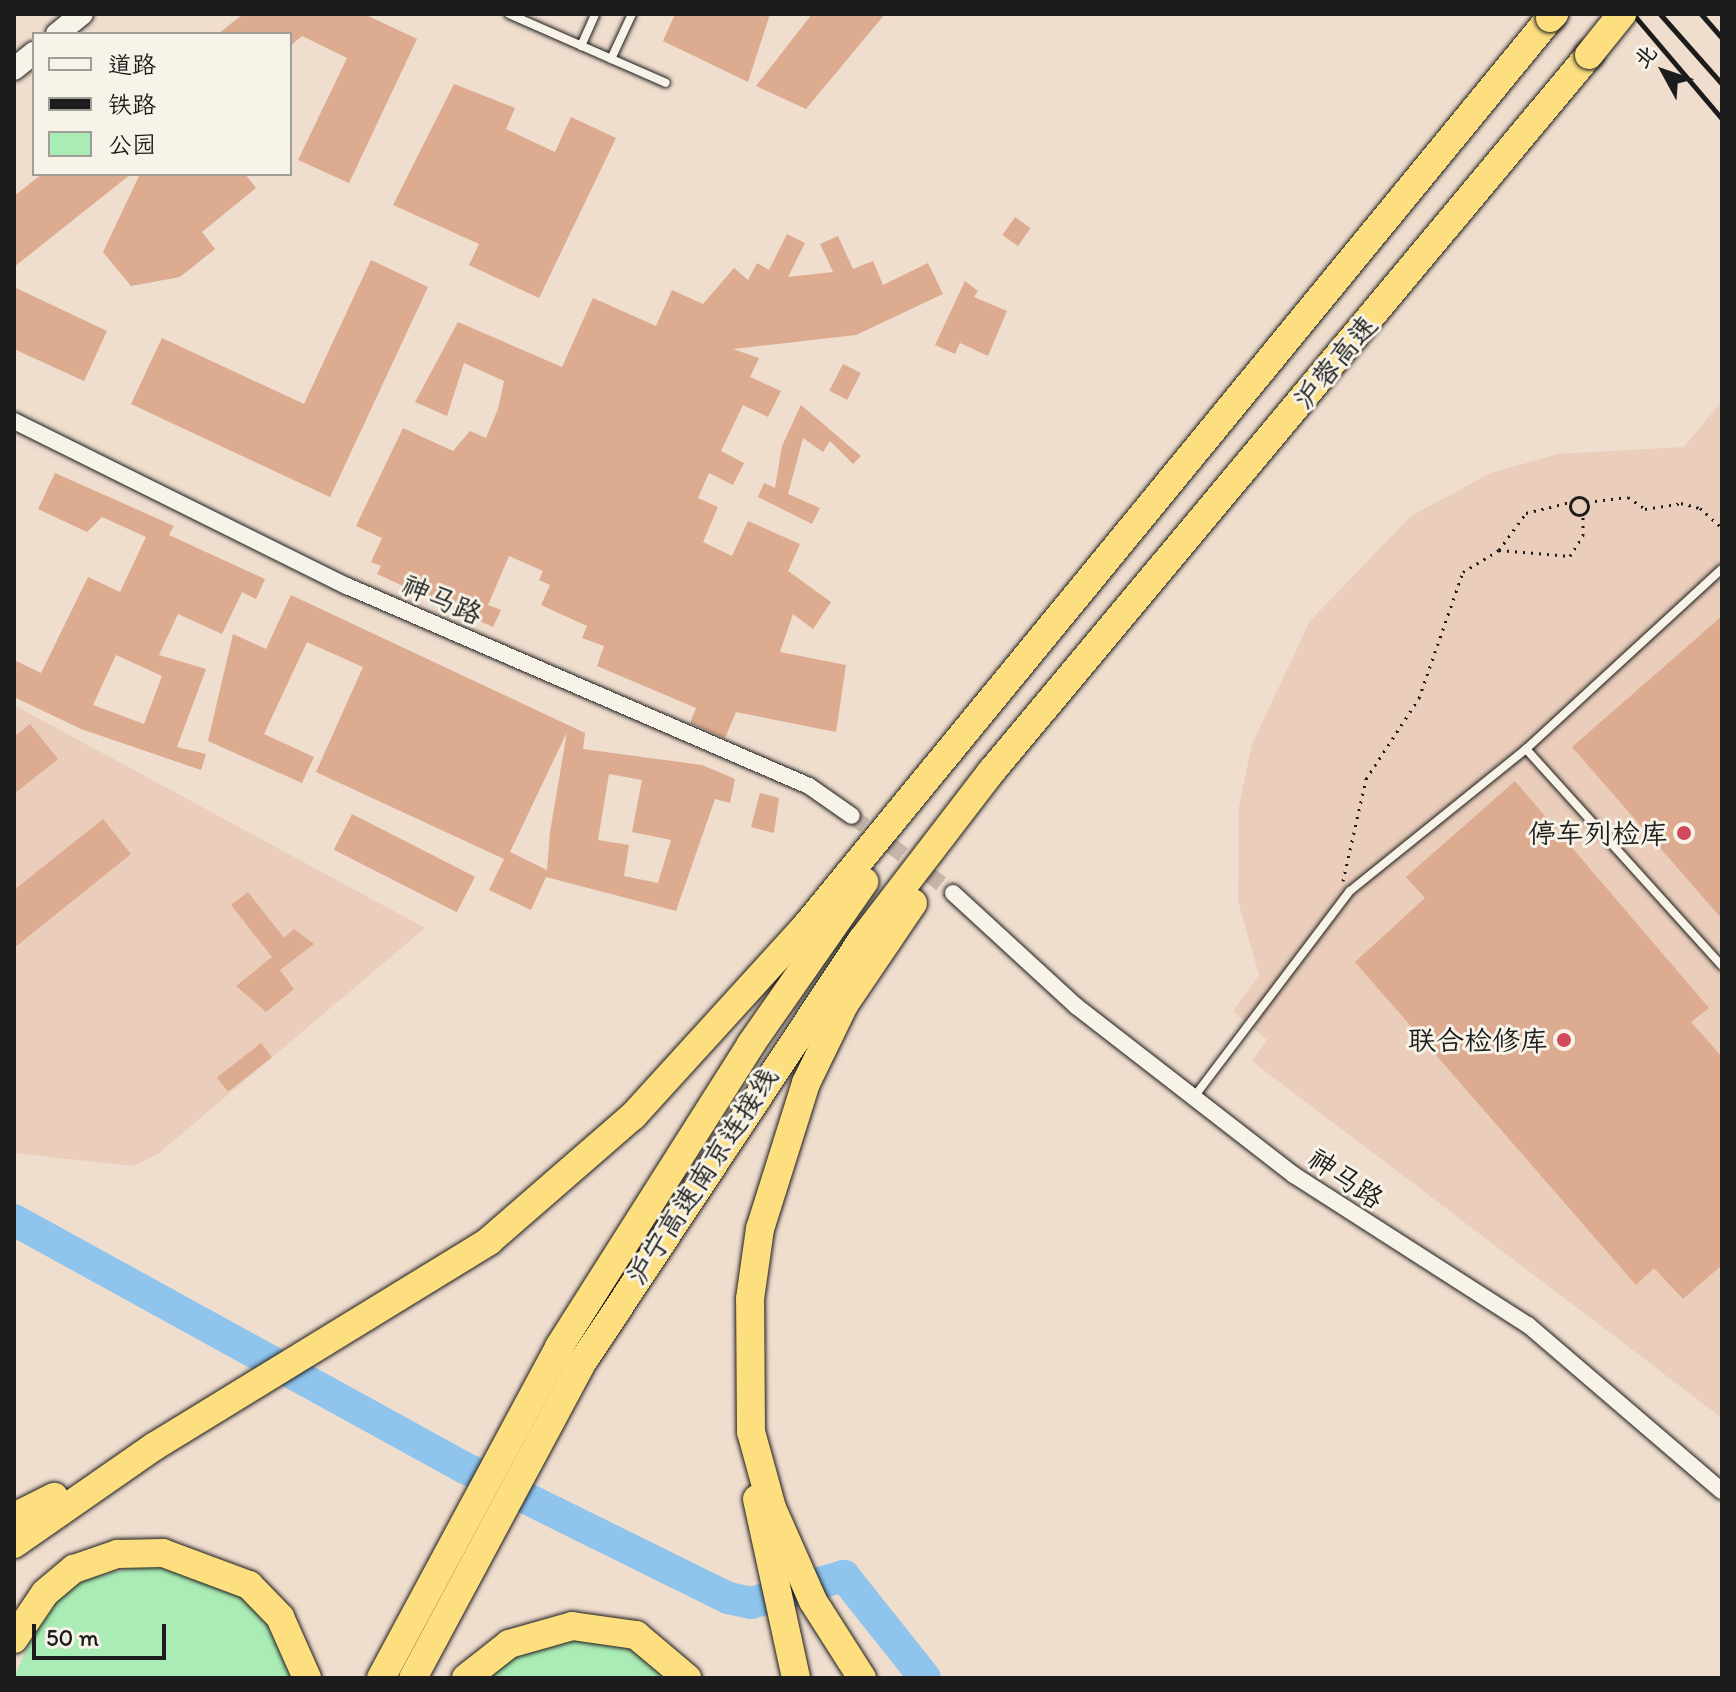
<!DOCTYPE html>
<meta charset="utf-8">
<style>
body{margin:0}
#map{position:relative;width:1736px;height:1692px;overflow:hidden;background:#efddce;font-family:Itim,"LXGW WenKai TC",sans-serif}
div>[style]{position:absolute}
.built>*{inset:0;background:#eacebb}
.green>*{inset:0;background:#aaecb5}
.river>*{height:32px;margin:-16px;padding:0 16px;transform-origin:16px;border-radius:16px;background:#8fc4ed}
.building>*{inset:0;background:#ddab90;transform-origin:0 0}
.street-tunnel>*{height:16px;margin-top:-8px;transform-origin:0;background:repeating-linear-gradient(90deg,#c5b6aa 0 16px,transparent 0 24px)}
.path>*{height:3px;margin-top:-1.5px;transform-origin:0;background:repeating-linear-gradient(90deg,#1c1c1c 0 2px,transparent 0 8px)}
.path>.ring{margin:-1.5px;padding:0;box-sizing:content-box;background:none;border:3px solid #1c1c1c;border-radius:50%}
.roads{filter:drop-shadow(0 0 2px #1c1c1c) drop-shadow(0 0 2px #1c1c1c)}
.lane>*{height:8px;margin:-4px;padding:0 4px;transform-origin:4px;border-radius:4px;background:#f7f3e8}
.street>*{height:16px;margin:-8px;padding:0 8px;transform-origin:8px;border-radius:8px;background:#f7f3e8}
.secondary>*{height:22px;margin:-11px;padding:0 11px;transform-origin:11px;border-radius:11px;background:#f7f3e8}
.highway>*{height:28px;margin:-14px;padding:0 14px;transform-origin:14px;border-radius:14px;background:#fddf80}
.rail>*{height:5px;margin:-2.5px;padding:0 2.5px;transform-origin:2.5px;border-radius:2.5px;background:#1c1c1c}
.bridges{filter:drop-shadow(0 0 2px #1c1c1c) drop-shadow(0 0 2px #1c1c1c)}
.highway-bridge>*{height:28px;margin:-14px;padding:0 14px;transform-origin:14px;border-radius:14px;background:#fddf80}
.dots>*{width:22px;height:22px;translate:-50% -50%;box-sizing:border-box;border:4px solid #f7f3e8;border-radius:50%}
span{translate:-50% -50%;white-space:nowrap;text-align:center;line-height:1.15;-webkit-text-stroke:6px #f7f3e8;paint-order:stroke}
.street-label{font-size:28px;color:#1c1c1c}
.poi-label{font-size:28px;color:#1c1c1c}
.right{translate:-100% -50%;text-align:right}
.frame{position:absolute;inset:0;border:16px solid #1c1c1c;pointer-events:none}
.legend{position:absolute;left:32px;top:32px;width:260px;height:144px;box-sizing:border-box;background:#f7f3e8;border:2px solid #9f9d96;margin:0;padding:10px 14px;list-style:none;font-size:24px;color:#1c1c1c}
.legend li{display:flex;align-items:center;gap:16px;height:40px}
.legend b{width:40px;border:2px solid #9f9d96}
.north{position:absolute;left:1624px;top:32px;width:80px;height:80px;-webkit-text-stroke:6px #f7f3e8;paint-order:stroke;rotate:310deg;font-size:22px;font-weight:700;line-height:32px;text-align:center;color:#1c1c1c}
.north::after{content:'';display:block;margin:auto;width:28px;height:36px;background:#1c1c1c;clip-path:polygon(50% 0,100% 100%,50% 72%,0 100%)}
.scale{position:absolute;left:32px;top:1624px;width:134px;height:36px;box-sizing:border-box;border:4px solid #1c1c1c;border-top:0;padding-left:10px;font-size:24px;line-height:28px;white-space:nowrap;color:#1c1c1c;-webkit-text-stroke:6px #f7f3e8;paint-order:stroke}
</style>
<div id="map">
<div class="built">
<i style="clip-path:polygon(1722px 401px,1722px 1418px,1252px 1061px,1267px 1040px,1233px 1011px,1259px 975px,1238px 901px,1239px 806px,1252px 744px,1310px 621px,1411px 516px,1491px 473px,1558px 454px,1684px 447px)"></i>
<i style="clip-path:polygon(14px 705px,425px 928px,158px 1154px,133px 1166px,14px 1153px)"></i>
</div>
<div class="green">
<i style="clip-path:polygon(152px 1564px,250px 1600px,273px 1626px,298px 1678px,14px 1678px,43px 1610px,83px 1579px)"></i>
<i style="clip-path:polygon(584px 1638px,637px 1652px,667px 1678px,479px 1678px,541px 1642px)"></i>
</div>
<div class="river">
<i style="left:14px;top:1220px;width:512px;rotate:28.82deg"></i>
<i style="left:463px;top:1467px;width:296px;rotate:26.3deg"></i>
<i style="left:728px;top:1598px;width:24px;rotate:12deg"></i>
<i style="left:751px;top:1603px;width:97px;rotate:-16.2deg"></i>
<i style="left:844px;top:1576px;width:130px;rotate:51.5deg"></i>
</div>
<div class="building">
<i style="clip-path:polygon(243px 14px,364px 14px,417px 39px,349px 183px,298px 160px,347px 58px,302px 36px,290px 46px,290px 34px,218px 34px)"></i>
<i style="clip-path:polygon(675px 14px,770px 14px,748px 82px,663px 41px)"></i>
<i style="clip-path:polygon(812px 14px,885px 14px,806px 109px,756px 86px)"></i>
<i style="clip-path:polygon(454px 84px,515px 108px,506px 129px,555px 152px,571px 117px,616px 138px,539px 298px,469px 265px,479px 244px,393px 205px)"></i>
<i style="clip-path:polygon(42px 174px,131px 174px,14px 267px,14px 196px)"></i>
<i style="clip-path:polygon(140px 174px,245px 174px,256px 188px,202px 232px,215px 249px,180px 277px,131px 286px,103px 252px)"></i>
<i style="left:1015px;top:217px;width:19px;height:22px;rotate:35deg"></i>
<i style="clip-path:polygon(787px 234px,805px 243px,788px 277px,833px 272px,820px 244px,838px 236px,853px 269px,873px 261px,883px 285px,928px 263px,943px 294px,856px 335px,733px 349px,759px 358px,750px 377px,781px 391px,768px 417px,743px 405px,721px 451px,744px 463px,733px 485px,709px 473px,698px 498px,718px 507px,703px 542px,732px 556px,748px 521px,800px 544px,788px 571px,831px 602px,813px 629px,793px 614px,780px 652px,846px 665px,836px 732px,736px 712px,725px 738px,690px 723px,696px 708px,597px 666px,604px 646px,582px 638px,587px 626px,541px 605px,550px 585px,539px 580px,543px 571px,509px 556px,488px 605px,501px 610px,493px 627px,377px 574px,381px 566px,371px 562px,382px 538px,356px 526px,403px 428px,453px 451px,470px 431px,486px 438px,498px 409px,504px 381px,464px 363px,447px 416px,415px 402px,458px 322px,562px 367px,593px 298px,656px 326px,672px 290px,703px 304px,734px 268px,748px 280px,757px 263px,769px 270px)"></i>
<i style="clip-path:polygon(371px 260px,428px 287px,330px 497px,131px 404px,162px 338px,304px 404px)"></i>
<i style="clip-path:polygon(965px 281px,978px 291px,974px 297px,1007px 311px,988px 356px,960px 343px,955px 354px,935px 345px)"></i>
<i style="clip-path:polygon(14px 287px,107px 331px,84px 381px,14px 349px)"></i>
<i style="left:843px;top:364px;width:20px;height:30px;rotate:27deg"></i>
<i style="clip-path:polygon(801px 405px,861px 456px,853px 464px,830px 441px,823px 452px,803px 438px,788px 494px,820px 508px,812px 524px,758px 497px,764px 483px,775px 488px,782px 446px)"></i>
<i style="clip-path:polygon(evenodd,55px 473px,174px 526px,169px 535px,265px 579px,256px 599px,242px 592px,222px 634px,178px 614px,159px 655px,206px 669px,177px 747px,206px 754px,201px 770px,81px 729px,14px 697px,14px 660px,41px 673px,88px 577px,120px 592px,146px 537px,102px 517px,87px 532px,38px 509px,55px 473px,116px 655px,162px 676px,144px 724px,93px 705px,116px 655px)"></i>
<i style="clip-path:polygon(evenodd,291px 595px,585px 733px,583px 749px,702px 765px,735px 779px,730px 803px,715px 799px,676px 911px,546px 877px,531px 910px,489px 890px,504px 859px,316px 772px,363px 667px,307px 642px,264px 734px,314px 757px,302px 783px,208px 741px,233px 634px,266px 649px,291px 595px,567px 732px,550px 832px,547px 870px,510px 852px,567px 732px,291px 595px,609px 774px,642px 780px,632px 832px,671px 840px,658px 883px,624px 876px,629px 845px,598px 840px,609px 774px)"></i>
<i style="clip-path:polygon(1722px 616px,1722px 919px,1572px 747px)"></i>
<i style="clip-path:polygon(30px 724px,58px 759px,14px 794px,14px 737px)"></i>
<i style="clip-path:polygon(1515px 781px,1709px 1008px,1691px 1022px,1722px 1057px,1722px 1265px,1683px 1299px,1654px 1268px,1636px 1285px,1355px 962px,1425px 898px,1406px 877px)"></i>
<i style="clip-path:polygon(760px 793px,779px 798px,774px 833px,751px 827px)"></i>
<i style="left:352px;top:814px;width:138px;height:40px;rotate:27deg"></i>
<i style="clip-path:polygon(103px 819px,131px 854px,14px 948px,14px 890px)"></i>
<i style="clip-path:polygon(248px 892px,284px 938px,294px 929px,314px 944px,280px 970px,294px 989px,266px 1012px,236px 986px,272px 957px,231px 905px)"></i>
<i style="left:261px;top:1043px;width:18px;height:56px;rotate:52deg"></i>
</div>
<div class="street-tunnel">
<i style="left:852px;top:816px;width:127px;rotate:37.3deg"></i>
</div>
<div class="path">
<i class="ring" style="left:1570px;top:497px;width:15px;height:15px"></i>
<i style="left:1587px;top:502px;width:41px;rotate:-7deg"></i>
<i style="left:1628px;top:497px;width:21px;rotate:35deg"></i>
<i style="left:1645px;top:509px;width:36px;rotate:-9deg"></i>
<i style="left:1681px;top:503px;width:20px;rotate:15deg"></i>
<i style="left:1700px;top:508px;width:30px;rotate:42deg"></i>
<i style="left:1499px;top:550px;width:46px;rotate:-53.9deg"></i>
<i style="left:1526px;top:513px;width:45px;rotate:-14deg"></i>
<i style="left:1343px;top:881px;width:105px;rotate:-77.3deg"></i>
<i style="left:1366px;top:779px;width:97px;rotate:-56.8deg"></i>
<i style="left:1419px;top:698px;width:133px;rotate:-70.8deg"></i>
<i style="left:1463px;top:572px;width:42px;rotate:-31.4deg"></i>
<i style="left:1499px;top:550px;width:71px;rotate:4.8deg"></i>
<i style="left:1570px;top:556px;width:25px;rotate:-58deg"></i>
<i style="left:1583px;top:535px;width:21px;rotate:-90deg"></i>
</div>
<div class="roads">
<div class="lane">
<i style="left:509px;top:14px;width:171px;rotate:23.7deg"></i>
<i style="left:581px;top:46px;width:35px;rotate:-66deg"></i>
<i style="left:611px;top:59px;width:50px;rotate:-65deg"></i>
<i style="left:1526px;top:749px;width:292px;rotate:47.9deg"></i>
<i style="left:1194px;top:1097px;width:258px;rotate:-52.9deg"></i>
<i style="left:1350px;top:891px;width:226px;rotate:-38.9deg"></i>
<i style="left:1526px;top:749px;width:266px;rotate:-42.6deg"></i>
</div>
<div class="street">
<i style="left:14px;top:421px;width:372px;rotate:26.4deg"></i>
<i style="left:347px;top:586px;width:503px;rotate:23.41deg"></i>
<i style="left:809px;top:786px;width:52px;rotate:34.9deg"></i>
<i style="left:953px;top:893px;width:167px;rotate:42.6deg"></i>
<i style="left:1076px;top:1006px;width:276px;rotate:37.8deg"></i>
<i style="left:1294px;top:1175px;width:278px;rotate:32.7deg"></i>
<i style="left:1528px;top:1325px;width:255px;rotate:40.6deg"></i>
</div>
<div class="secondary">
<i style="left:57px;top:34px;width:32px;rotate:-39deg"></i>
<i style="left:14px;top:69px;width:26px;rotate:-39deg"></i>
</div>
<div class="highway">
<i style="left:757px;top:1499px;width:183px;rotate:77.7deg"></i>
<i style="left:14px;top:1517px;width:45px;rotate:-26.6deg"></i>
<i style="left:14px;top:1544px;width:172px;rotate:-34.8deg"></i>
<i style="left:155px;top:1446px;width:392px;rotate:-31.5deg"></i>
<i style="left:489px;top:1241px;width:191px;rotate:-41deg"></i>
<i style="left:633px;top:1116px;width:257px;rotate:-47.7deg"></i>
<i style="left:806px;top:926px;width:1174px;rotate:-50.67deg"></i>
<i style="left:14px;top:1639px;width:55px;rotate:-56deg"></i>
<i style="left:45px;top:1593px;width:38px;rotate:-40deg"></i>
<i style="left:74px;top:1569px;width:46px;rotate:-19.2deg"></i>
<i style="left:117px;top:1554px;width:46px;rotate:-1.2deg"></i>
<i style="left:163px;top:1553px;width:92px;rotate:20.4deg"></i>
<i style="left:249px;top:1585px;width:45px;rotate:45.9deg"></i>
<i style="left:280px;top:1617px;width:67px;rotate:66.1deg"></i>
<i style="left:381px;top:1678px;width:376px;rotate:-61.7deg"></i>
<i style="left:559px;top:1347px;width:359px;rotate:-57.6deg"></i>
<i style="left:751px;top:1044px;width:198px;rotate:-55.1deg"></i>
<i style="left:413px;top:1678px;width:354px;rotate:-61.8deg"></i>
<i style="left:580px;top:1366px;width:511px;rotate:-56.5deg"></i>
<i style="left:862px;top:940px;width:212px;rotate:-52.5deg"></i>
<i style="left:991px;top:772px;width:934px;rotate:-50.17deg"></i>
<i style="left:466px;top:1678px;width:55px;rotate:-38.3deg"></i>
<i style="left:509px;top:1644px;width:66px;rotate:-15.9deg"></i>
<i style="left:572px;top:1626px;width:65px;rotate:8deg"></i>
<i style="left:636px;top:1635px;width:67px;rotate:40.1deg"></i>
<i style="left:862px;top:1678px;width:91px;rotate:-122.5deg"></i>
<i style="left:813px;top:1601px;width:102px;rotate:-113.8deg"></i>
<i style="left:772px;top:1508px;width:79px;rotate:-105.4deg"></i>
<i style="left:751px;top:1432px;width:133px;rotate:-90.4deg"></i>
<i style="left:750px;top:1299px;width:71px;rotate:-81.9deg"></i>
<i style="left:760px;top:1229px;width:153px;rotate:-72.5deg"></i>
<i style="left:806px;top:1083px;width:87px;rotate:-64deg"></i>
<i style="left:844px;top:1005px;width:123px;rotate:-55.9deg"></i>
</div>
</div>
<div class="rail">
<i style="left:1633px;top:14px;width:138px;rotate:49.7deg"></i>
<i style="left:1660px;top:14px;width:94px;rotate:48.5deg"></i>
<i style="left:1701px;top:14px;width:32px;rotate:49deg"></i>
</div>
<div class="bridges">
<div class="highway-bridge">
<i style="left:1550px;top:18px;width:6px;rotate:-45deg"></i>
<i style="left:1589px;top:55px;width:53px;rotate:-51.2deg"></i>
</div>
</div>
<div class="dots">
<i style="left:1684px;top:833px;background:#d1495b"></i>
<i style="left:1564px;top:1040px;background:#d1495b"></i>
</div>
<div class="street-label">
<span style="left:1335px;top:362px;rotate:-50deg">沪蓉高速</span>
<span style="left:442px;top:599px;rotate:23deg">神马路</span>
<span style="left:702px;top:1176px;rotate:-57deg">沪宁高速南京连接线</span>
<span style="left:1346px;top:1178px;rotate:34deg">神马路</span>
</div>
<div class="poi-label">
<span class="right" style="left:1668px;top:833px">停车列检库</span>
<span class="right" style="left:1548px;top:1040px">联合检修库</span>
</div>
<div class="frame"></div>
<ul class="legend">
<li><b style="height:10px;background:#f7f3e8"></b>道路</li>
<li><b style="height:10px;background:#1c1c1c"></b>铁路</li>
<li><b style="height:22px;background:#aaecb5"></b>公园</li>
</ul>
<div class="north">北</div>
<div class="scale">50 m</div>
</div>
